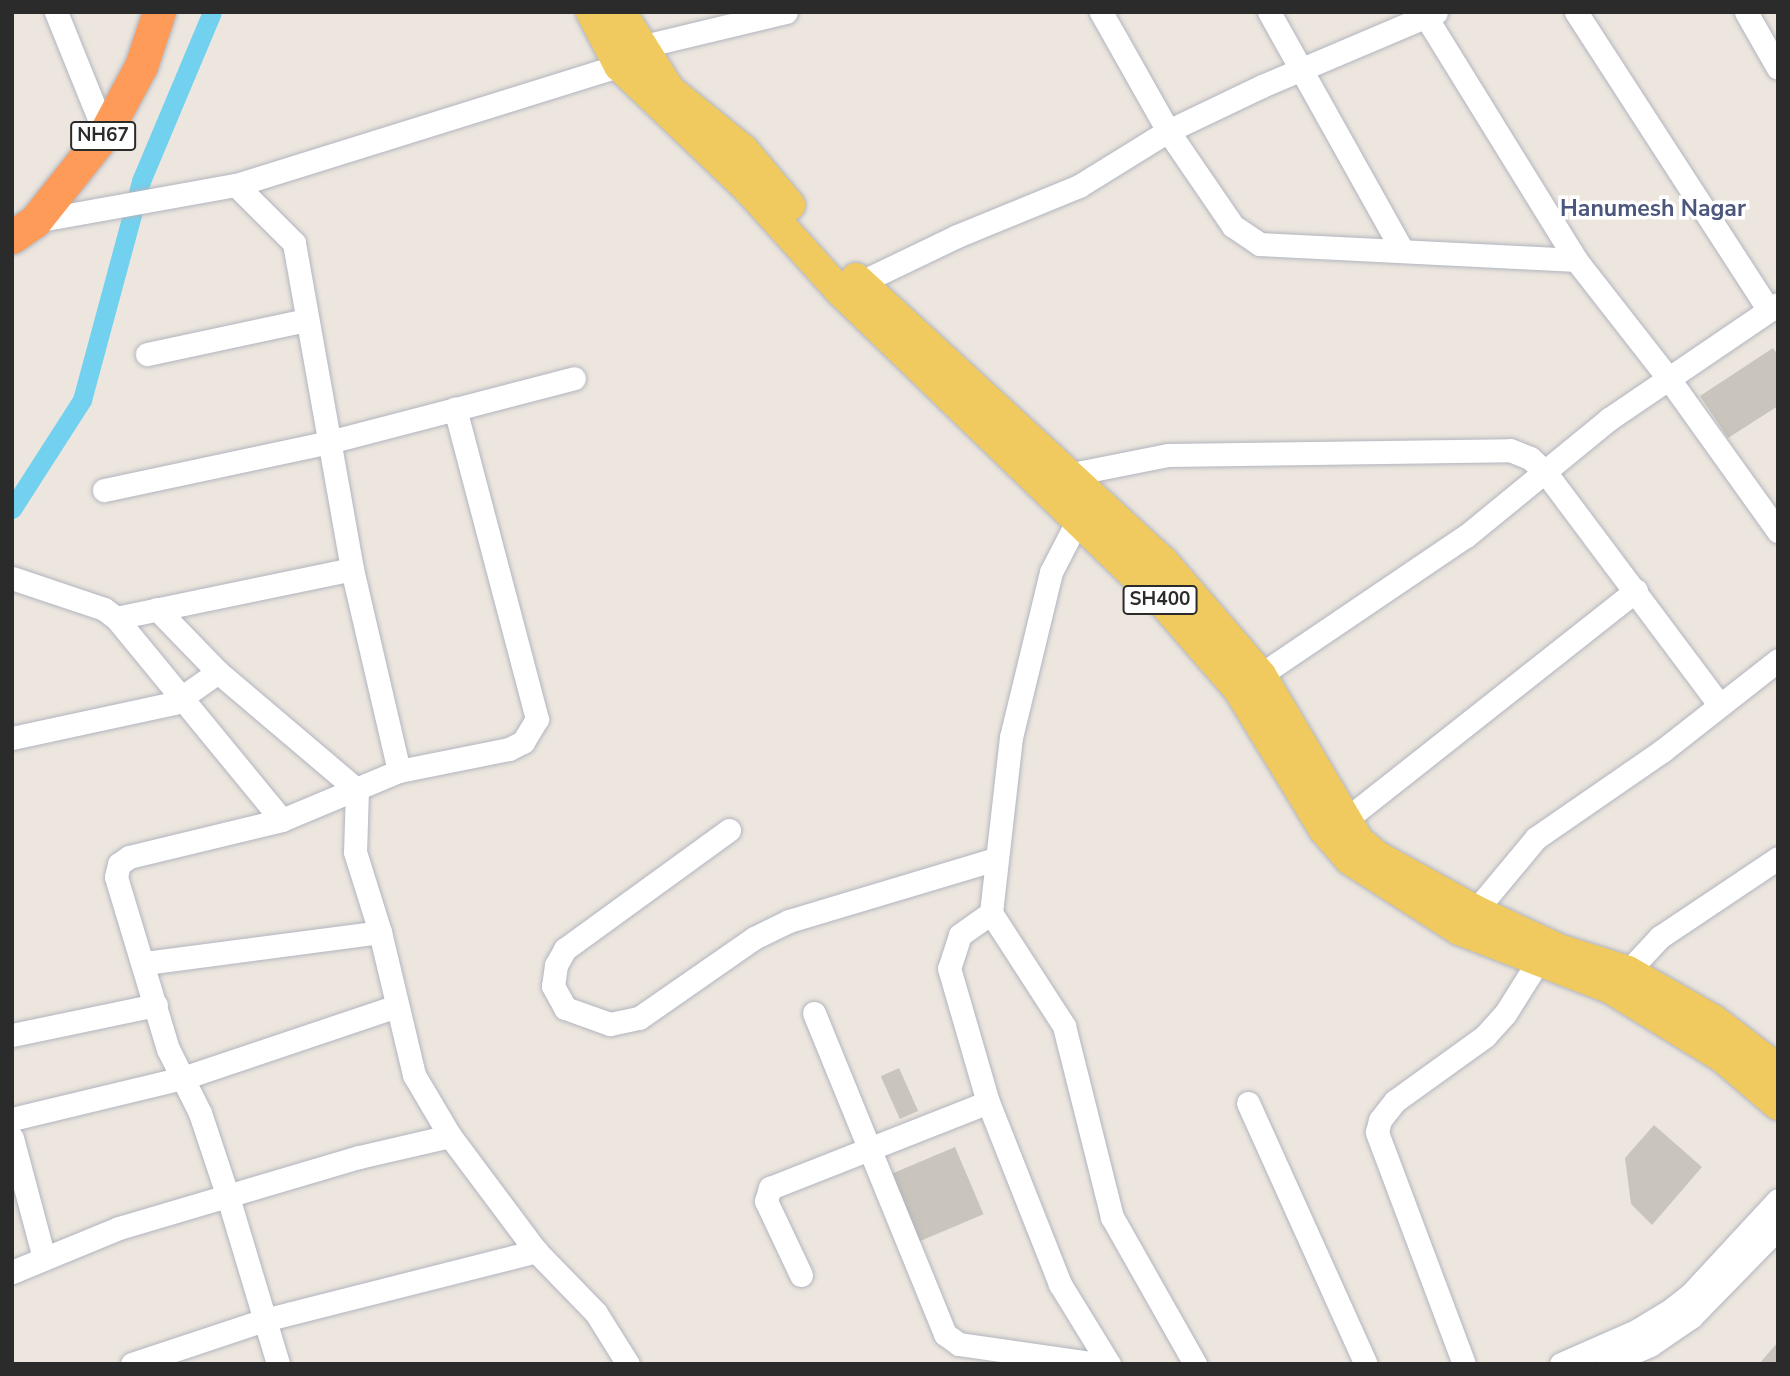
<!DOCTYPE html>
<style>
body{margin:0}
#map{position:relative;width:1790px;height:1376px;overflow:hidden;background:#ede6de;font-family:"Nunito Sans",sans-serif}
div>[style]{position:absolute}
.canal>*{height:19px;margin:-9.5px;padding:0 9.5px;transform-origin:9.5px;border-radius:9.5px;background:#71d1ef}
.building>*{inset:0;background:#c9c4bc;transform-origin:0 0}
.roads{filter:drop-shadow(0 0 2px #b1b5bf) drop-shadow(0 0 2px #b1b5bf)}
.minor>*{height:23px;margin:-11.5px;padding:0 11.5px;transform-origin:11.5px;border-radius:11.5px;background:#fff}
.major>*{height:30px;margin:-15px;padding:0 15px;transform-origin:15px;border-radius:15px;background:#f0ca5f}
.highway>*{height:33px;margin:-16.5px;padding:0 16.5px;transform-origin:16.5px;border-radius:16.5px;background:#fe9b58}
span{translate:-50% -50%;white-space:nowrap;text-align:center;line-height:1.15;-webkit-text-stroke:7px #fff;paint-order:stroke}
.shield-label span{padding:2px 5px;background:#fff;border:2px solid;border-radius:5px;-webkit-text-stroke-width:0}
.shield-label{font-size:19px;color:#2b2b2b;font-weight:700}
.neighbourhood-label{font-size:23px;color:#4b567c;font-weight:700}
.frame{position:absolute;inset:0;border:14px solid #2b2b2b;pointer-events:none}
</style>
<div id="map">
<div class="canal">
<i style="left:12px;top:509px;width:130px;rotate:-57.3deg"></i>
<i style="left:82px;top:400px;width:227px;rotate:-74.9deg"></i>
<i style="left:141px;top:181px;width:183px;rotate:-67.2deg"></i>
</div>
<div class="building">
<i style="clip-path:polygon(1773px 348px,1778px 355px,1778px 406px,1728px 438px,1700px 396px)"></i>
<i style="left:899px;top:1068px;width:47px;height:20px;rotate:66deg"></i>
<i style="clip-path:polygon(1654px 1125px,1702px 1167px,1652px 1225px,1631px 1204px,1625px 1158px)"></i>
<i style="left:955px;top:1147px;width:73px;height:70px;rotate:67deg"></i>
<i style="clip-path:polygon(1778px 1342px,1778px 1364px,1759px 1364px)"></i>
</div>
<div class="roads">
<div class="minor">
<i style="left:56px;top:12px;width:131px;rotate:68deg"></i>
<i style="left:1101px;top:12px;width:137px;rotate:60.6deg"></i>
<i style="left:1168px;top:131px;width:115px;rotate:55.6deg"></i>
<i style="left:1233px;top:226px;width:32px;rotate:34deg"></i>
<i style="left:1260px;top:244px;width:316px;rotate:2.9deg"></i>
<i style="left:1576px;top:260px;width:151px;rotate:52deg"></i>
<i style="left:1669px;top:379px;width:187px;rotate:54.4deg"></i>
<i style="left:1269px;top:12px;width:273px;rotate:60.8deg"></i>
<i style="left:1576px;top:12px;width:355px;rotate:57.1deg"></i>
<i style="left:1746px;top:12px;width:64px;rotate:60.3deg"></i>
<i style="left:1426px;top:17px;width:286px;rotate:58.3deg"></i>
<i style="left:640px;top:47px;width:150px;rotate:-13.5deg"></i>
<i style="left:236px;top:185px;width:82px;rotate:45deg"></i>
<i style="left:294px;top:243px;width:331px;rotate:79.9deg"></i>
<i style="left:352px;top:569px;width:207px;rotate:76.9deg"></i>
<i style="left:399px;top:771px;width:127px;rotate:157.3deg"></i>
<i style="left:282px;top:820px;width:157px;rotate:166.4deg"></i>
<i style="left:129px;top:857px;width:12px;rotate:145deg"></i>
<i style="left:119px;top:864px;width:13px;rotate:103deg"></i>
<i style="left:116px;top:877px;width:180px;rotate:73.2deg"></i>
<i style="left:168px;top:1049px;width:72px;rotate:63.4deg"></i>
<i style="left:200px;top:1113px;width:89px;rotate:71.6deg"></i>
<i style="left:228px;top:1197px;width:174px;rotate:73.3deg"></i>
<i style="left:35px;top:221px;width:204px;rotate:-10.2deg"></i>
<i style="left:236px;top:185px;width:401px;rotate:-17.3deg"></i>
<i style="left:847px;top:289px;width:122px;rotate:-25.7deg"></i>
<i style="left:957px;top:236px;width:132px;rotate:-22.3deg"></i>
<i style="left:1079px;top:186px;width:105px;rotate:-31.7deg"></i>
<i style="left:1168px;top:131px;width:104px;rotate:-25.6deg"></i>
<i style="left:1262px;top:86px;width:189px;rotate:-23deg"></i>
<i style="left:147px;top:354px;width:162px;rotate:-12.1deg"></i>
<i style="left:1057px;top:477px;width:113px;rotate:-11.2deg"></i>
<i style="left:1168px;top:455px;width:342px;rotate:-0.8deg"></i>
<i style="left:1510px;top:450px;width:22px;rotate:22deg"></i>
<i style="left:1530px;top:458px;width:22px;rotate:43deg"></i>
<i style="left:1546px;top:473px;width:289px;rotate:53.2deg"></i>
<i style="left:104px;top:490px;width:230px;rotate:-12deg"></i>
<i style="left:329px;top:442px;width:253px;rotate:-14.6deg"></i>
<i style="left:1084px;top:508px;width:72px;rotate:117.3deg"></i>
<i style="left:1051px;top:572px;width:170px;rotate:103.6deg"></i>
<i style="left:1011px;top:737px;width:177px;rotate:96.5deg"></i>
<i style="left:991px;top:913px;width:38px;rotate:145deg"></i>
<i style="left:960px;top:935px;width:35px;rotate:108deg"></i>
<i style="left:949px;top:968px;width:140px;rotate:73.8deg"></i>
<i style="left:988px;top:1102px;width:196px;rotate:68.4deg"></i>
<i style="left:1060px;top:1284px;width:94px;rotate:58.5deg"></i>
<i style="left:12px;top:578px;width:97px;rotate:18.6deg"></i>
<i style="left:104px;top:609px;width:15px;rotate:37deg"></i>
<i style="left:116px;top:618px;width:261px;rotate:50.6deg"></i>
<i style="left:157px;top:609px;width:88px;rotate:45.9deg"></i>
<i style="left:218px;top:672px;width:182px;rotate:40.3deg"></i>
<i style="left:357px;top:790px;width:62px;rotate:91.8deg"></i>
<i style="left:355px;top:852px;width:84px;rotate:72.6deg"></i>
<i style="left:380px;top:932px;width:147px;rotate:76.6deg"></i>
<i style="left:414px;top:1075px;width:71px;rotate:59.5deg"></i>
<i style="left:450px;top:1136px;width:144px;rotate:53.2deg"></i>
<i style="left:536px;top:1251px;width:86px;rotate:45.9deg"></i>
<i style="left:596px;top:1313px;width:60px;rotate:57.9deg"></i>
<i style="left:116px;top:618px;width:241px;rotate:-11.7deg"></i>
<i style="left:1247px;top:684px;width:264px;rotate:-34.1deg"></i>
<i style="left:1466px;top:536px;width:185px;rotate:-39.3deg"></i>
<i style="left:1609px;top:419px;width:204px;rotate:-34.2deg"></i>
<i style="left:12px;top:738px;width:166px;rotate:-12.2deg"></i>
<i style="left:174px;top:703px;width:54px;rotate:-35.2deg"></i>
<i style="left:399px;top:771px;width:112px;rotate:-11.3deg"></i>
<i style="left:509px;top:749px;width:16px;rotate:-27deg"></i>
<i style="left:523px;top:742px;width:27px;rotate:-59deg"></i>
<i style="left:537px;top:719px;width:321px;rotate:-104.8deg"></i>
<i style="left:1344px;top:821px;width:372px;rotate:-38.3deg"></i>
<i style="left:729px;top:830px;width:203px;rotate:144deg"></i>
<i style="left:565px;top:949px;width:18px;rotate:119deg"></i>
<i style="left:556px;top:965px;width:21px;rotate:98deg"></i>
<i style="left:553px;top:986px;width:25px;rotate:61deg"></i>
<i style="left:565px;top:1008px;width:48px;rotate:19.6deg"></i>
<i style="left:610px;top:1024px;width:30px;rotate:-12deg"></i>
<i style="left:639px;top:1018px;width:140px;rotate:-34.8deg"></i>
<i style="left:754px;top:938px;width:39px;rotate:-26deg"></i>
<i style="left:789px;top:921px;width:216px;rotate:-16.7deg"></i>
<i style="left:991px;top:913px;width:135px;rotate:57.1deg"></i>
<i style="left:1064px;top:1026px;width:197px;rotate:75.9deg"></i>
<i style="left:1112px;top:1217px;width:169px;rotate:60.5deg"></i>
<i style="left:1466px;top:922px;width:109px;rotate:-50.2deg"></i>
<i style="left:1536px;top:838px;width:153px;rotate:-34.6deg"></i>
<i style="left:1662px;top:751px;width:147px;rotate:-38.1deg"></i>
<i style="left:145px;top:963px;width:237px;rotate:-7.5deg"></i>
<i style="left:1618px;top:982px;width:62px;rotate:-47deg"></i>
<i style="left:1660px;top:937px;width:142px;rotate:-33.8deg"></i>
<i style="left:814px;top:1013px;width:347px;rotate:67.8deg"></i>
<i style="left:945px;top:1334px;width:17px;rotate:36deg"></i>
<i style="left:959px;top:1344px;width:140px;rotate:8.2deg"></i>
<i style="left:12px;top:1035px;width:147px;rotate:-11.8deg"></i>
<i style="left:1248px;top:1103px;width:286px;rotate:65.7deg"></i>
<i style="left:12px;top:1119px;width:176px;rotate:-13.5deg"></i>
<i style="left:183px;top:1078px;width:226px;rotate:-18.6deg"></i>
<i style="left:12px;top:1138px;width:124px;rotate:75.1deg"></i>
<i style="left:12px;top:1272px;width:116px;rotate:-22.4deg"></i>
<i style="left:119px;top:1228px;width:250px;rotate:-16.5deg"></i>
<i style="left:359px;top:1157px;width:93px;rotate:-13deg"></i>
<i style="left:801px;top:1275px;width:82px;rotate:-115.3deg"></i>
<i style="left:766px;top:1201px;width:14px;rotate:-73deg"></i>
<i style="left:770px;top:1188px;width:234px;rotate:-21.5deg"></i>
<i style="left:132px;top:1364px;width:139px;rotate:-18.4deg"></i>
<i style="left:264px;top:1320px;width:281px;rotate:-14.2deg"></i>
<i style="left:1464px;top:1364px;width:248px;rotate:-110.6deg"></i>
<i style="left:1377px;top:1132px;width:12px;rotate:-76deg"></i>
<i style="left:1380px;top:1120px;width:24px;rotate:-52deg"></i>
<i style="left:1395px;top:1101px;width:111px;rotate:-35.8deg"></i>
<i style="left:1485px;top:1036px;width:30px;rotate:-48deg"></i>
<i style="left:1505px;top:1014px;width:79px;rotate:-57.9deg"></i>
<i style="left:1561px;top:1364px;width:82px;rotate:-23.7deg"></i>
<i style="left:1636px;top:1331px;width:37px;rotate:-31deg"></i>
<i style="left:1668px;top:1312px;width:28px;rotate:-38deg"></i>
<i style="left:1690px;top:1295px;width:129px;rotate:-47.2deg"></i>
<i style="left:1607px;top:1364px;width:47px;rotate:-23.8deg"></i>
<i style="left:1650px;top:1345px;width:50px;rotate:-34.3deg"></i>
<i style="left:1691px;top:1317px;width:124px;rotate:-45.7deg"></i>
</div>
<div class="major">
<i style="left:591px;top:12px;width:61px;rotate:62.6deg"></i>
<i style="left:619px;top:66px;width:180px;rotate:43.6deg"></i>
<i style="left:749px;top:190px;width:137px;rotate:48deg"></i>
<i style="left:841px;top:292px;width:449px;rotate:44deg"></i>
<i style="left:1164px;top:604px;width:113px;rotate:49deg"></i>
<i style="left:1238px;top:689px;width:165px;rotate:58.6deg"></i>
<i style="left:1324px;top:830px;width:40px;rotate:49deg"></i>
<i style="left:1350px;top:860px;width:130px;rotate:32.7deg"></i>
<i style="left:1459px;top:930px;width:163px;rotate:21.2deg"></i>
<i style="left:1611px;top:989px;width:132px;rotate:31.6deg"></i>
<i style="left:1723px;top:1058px;width:72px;rotate:40.5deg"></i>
<i style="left:621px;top:12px;width:92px;rotate:57.9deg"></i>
<i style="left:670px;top:90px;width:95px;rotate:39deg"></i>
<i style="left:744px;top:150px;width:72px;rotate:50.1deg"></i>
<i style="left:856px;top:278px;width:418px;rotate:42.7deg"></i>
<i style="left:1163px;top:561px;width:150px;rotate:49.3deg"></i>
<i style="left:1261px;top:675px;width:193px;rotate:59.4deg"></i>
<i style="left:1359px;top:841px;width:26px;rotate:39deg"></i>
<i style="left:1379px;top:857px;width:110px;rotate:28.9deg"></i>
<i style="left:1475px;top:910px;width:93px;rotate:24.9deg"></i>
<i style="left:1559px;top:949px;width:72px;rotate:17.7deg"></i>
<i style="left:1628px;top:971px;width:99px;rotate:29.7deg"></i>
<i style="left:1714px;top:1020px;width:81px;rotate:37.4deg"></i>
</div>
<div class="highway">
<i style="left:12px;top:237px;width:28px;rotate:-35deg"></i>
<i style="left:35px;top:221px;width:112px;rotate:-51.5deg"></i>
<i style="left:105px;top:133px;width:76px;rotate:-61.8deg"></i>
<i style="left:141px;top:66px;width:57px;rotate:-71.6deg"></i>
</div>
</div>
<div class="shield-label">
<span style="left:103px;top:136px">NH67</span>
<span style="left:1160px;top:600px">SH400</span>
</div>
<div class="neighbourhood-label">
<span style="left:1653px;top:209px">Hanumesh Nagar</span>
</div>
<div class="frame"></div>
</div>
